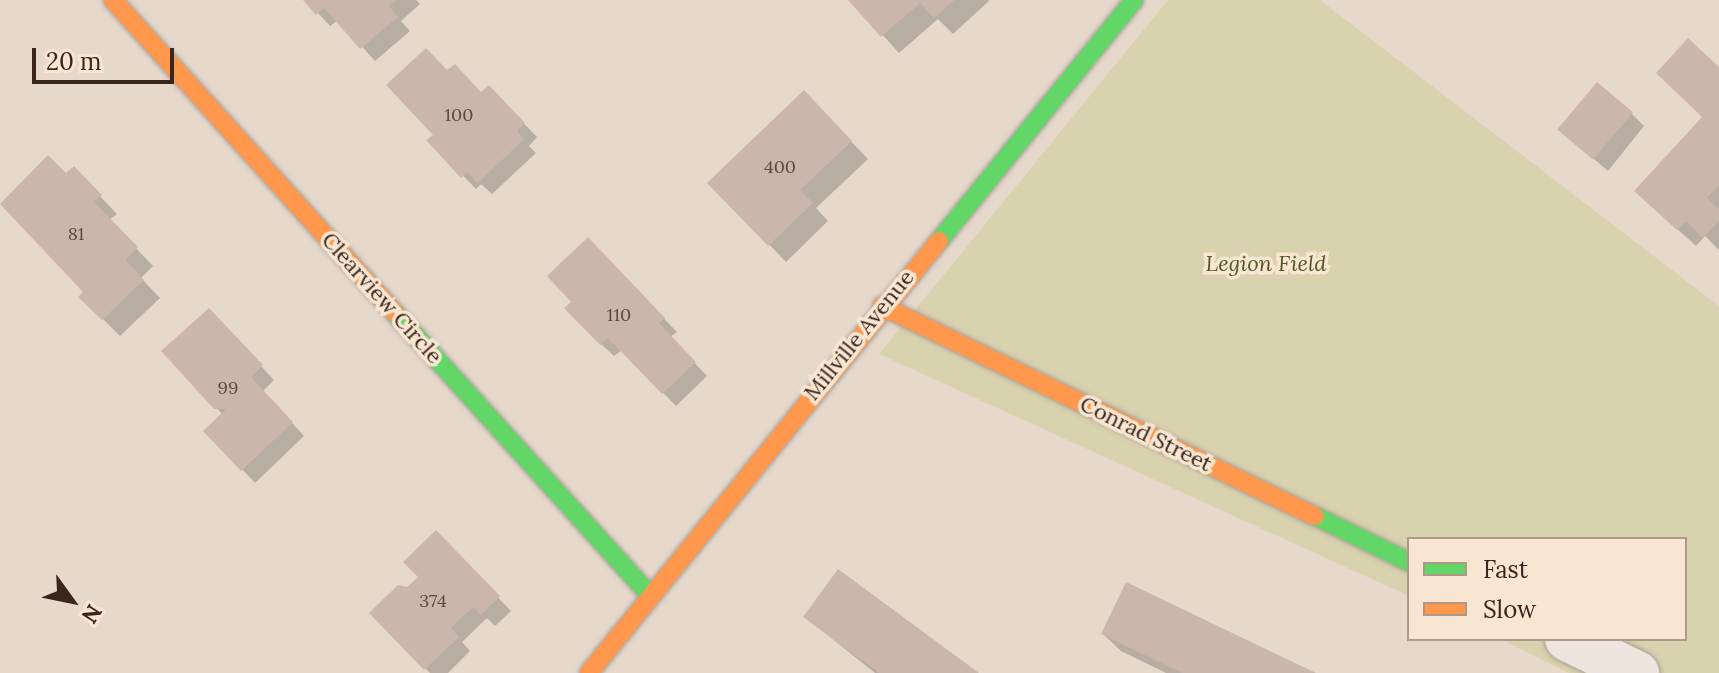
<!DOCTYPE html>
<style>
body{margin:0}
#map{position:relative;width:1719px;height:673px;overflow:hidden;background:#e6d9cc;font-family:Lora,serif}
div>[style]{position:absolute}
.green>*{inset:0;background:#d9d2ae}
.shadow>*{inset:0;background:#0003}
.building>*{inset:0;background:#cab6ad;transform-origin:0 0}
.roads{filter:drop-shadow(0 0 2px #ab9f96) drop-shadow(0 0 2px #ab9f96)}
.street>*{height:44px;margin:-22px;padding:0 22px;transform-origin:22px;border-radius:22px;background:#eee6de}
.fast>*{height:18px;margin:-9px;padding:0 9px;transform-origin:9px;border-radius:9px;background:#63d668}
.slow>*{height:18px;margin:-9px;padding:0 9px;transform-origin:9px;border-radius:9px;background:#ff974d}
span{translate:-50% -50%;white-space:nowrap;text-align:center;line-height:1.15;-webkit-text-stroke:7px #f8e6d2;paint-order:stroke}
.number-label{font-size:18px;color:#5e4a41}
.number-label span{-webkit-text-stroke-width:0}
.park-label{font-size:22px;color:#545822;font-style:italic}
.street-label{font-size:22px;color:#3a261d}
.legend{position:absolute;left:1407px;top:537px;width:280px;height:104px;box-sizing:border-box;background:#f8e6d2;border:2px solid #ac998a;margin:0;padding:10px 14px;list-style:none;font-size:24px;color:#3a261d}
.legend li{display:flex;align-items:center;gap:16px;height:40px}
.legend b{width:40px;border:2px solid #ac998a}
.north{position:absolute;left:32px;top:561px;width:80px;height:80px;-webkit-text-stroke:6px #f8e6d2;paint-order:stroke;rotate:123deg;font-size:22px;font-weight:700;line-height:32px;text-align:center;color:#3a261d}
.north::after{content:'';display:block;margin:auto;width:28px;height:36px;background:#3a261d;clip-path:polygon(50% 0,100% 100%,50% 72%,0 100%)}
.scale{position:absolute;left:32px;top:48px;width:142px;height:36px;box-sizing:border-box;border:4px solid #3a261d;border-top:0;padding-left:10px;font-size:24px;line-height:28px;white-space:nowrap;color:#3a261d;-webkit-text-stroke:6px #f8e6d2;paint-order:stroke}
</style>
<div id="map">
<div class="green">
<i style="clip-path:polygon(1168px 0,1320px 0,1719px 306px,1719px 673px,1569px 673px,1500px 639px,1685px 639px,1685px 539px,1409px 539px,1409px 596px,879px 354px)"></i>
</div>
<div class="shadow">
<i style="clip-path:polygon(306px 0,416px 0,420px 4px,401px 21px,410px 31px,375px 61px,338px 20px,330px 26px)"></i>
<i style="clip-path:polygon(851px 0,988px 0,989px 1px,953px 34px,938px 19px,899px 53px)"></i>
<i style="clip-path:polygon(1719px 70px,1719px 250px,1705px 236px,1696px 246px,1654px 208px,1705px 118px)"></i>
<i style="clip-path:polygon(448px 73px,482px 95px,489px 88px,537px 137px,529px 146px,536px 153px,492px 194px,481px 184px,476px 189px,429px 141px,436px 135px)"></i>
<i style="clip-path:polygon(821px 110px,868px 159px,816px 208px,828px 221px,786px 262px,710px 183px)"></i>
<i style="clip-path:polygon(1631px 113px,1644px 126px,1608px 171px,1560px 130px)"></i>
<i style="clip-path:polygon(74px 169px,117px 214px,109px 220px,153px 266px,141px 278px,160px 298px,120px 336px,81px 297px,86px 292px,66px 176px)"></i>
<i style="clip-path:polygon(588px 240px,677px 332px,670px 337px,707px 376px,676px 406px,622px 350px,614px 356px,601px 344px,574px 302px)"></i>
<i style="clip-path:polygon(222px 324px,274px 380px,263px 391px,304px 436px,255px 483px,206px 431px,223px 415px,164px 351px)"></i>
<i style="clip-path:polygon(436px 533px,511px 611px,495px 626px,487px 618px,462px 642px,470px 651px,448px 673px,430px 673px,372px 613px,421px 577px)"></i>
<i style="clip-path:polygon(805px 617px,976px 673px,875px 673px)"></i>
<i style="clip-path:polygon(1103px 634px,1312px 673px,1166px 673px,1121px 651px)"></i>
</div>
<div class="building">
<i style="clip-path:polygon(303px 0,397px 0,389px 6px,398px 17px,360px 49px,324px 8px,316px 15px)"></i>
<i style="clip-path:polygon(848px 0,954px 0,934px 18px,920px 3px,881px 37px)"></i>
<i style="clip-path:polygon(1688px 38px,1719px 67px,1719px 185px,1707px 198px,1719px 209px,1719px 220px,1703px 238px,1686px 221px,1677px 230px,1634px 191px,1702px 117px,1656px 73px)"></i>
<i style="clip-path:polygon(426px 48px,447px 70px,455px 64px,481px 92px,489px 85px,525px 123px,517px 131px,524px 139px,478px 183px,467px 172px,461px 178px,426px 140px,433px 135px,386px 85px)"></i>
<i style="left:1597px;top:82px;width:47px;height:62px;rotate:40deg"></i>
<i style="clip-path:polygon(804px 90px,852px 141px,800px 190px,813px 203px,768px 246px,707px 183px)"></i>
<i style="clip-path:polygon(48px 155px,66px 173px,74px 166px,102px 195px,94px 202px,138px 247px,125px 260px,144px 280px,102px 320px,78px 297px,83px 292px,0 204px)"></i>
<i style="clip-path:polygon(588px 237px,665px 318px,659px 323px,696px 362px,662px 394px,608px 338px,600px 345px,564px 308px,571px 302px,547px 276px)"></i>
<i style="clip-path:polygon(209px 308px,263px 365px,251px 377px,293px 422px,241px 471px,203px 431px,226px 409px,214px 409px,161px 351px)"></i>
<i style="clip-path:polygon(436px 530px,500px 596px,481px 615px,473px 607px,451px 628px,459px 637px,424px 670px,369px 613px,398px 585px,407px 587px,418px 577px,403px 562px)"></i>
<i style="clip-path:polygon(838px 569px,979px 673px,879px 673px,803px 617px)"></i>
<i style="clip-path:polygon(1126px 582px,1316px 673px,1182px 673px,1101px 634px)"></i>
</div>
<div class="roads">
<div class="street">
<i style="left:1567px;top:639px;width:78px;rotate:25.9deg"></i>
</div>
<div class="fast">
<i style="left:939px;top:241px;width:310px;rotate:-51deg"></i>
<i style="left:394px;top:312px;width:382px;rotate:47.9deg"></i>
<i style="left:1315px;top:516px;width:105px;rotate:26.1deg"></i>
</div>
<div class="slow">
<i style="left:113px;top:0;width:420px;rotate:48deg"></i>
<i style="left:882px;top:306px;width:481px;rotate:25.9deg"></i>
<i style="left:589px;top:673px;width:556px;rotate:-50.99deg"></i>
</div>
</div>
<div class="number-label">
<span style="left:459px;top:115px">100</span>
<span style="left:780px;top:167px">400</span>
<span style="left:76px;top:234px">81</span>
<span style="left:619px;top:315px">110</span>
<span style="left:228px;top:388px">99</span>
<span style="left:433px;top:601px">374</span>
</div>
<div class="park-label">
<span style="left:1266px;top:264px">Legion Field</span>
</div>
<div class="street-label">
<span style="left:382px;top:298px;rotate:48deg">Clearview Circle</span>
<span style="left:859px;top:335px;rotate:-51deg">Millville Avenue</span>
<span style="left:1146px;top:434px;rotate:26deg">Conrad Street</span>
</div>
<ul class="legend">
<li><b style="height:10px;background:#63d668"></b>Fast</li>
<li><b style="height:10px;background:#ff974d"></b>Slow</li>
</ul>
<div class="north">N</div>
<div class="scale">20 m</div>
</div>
